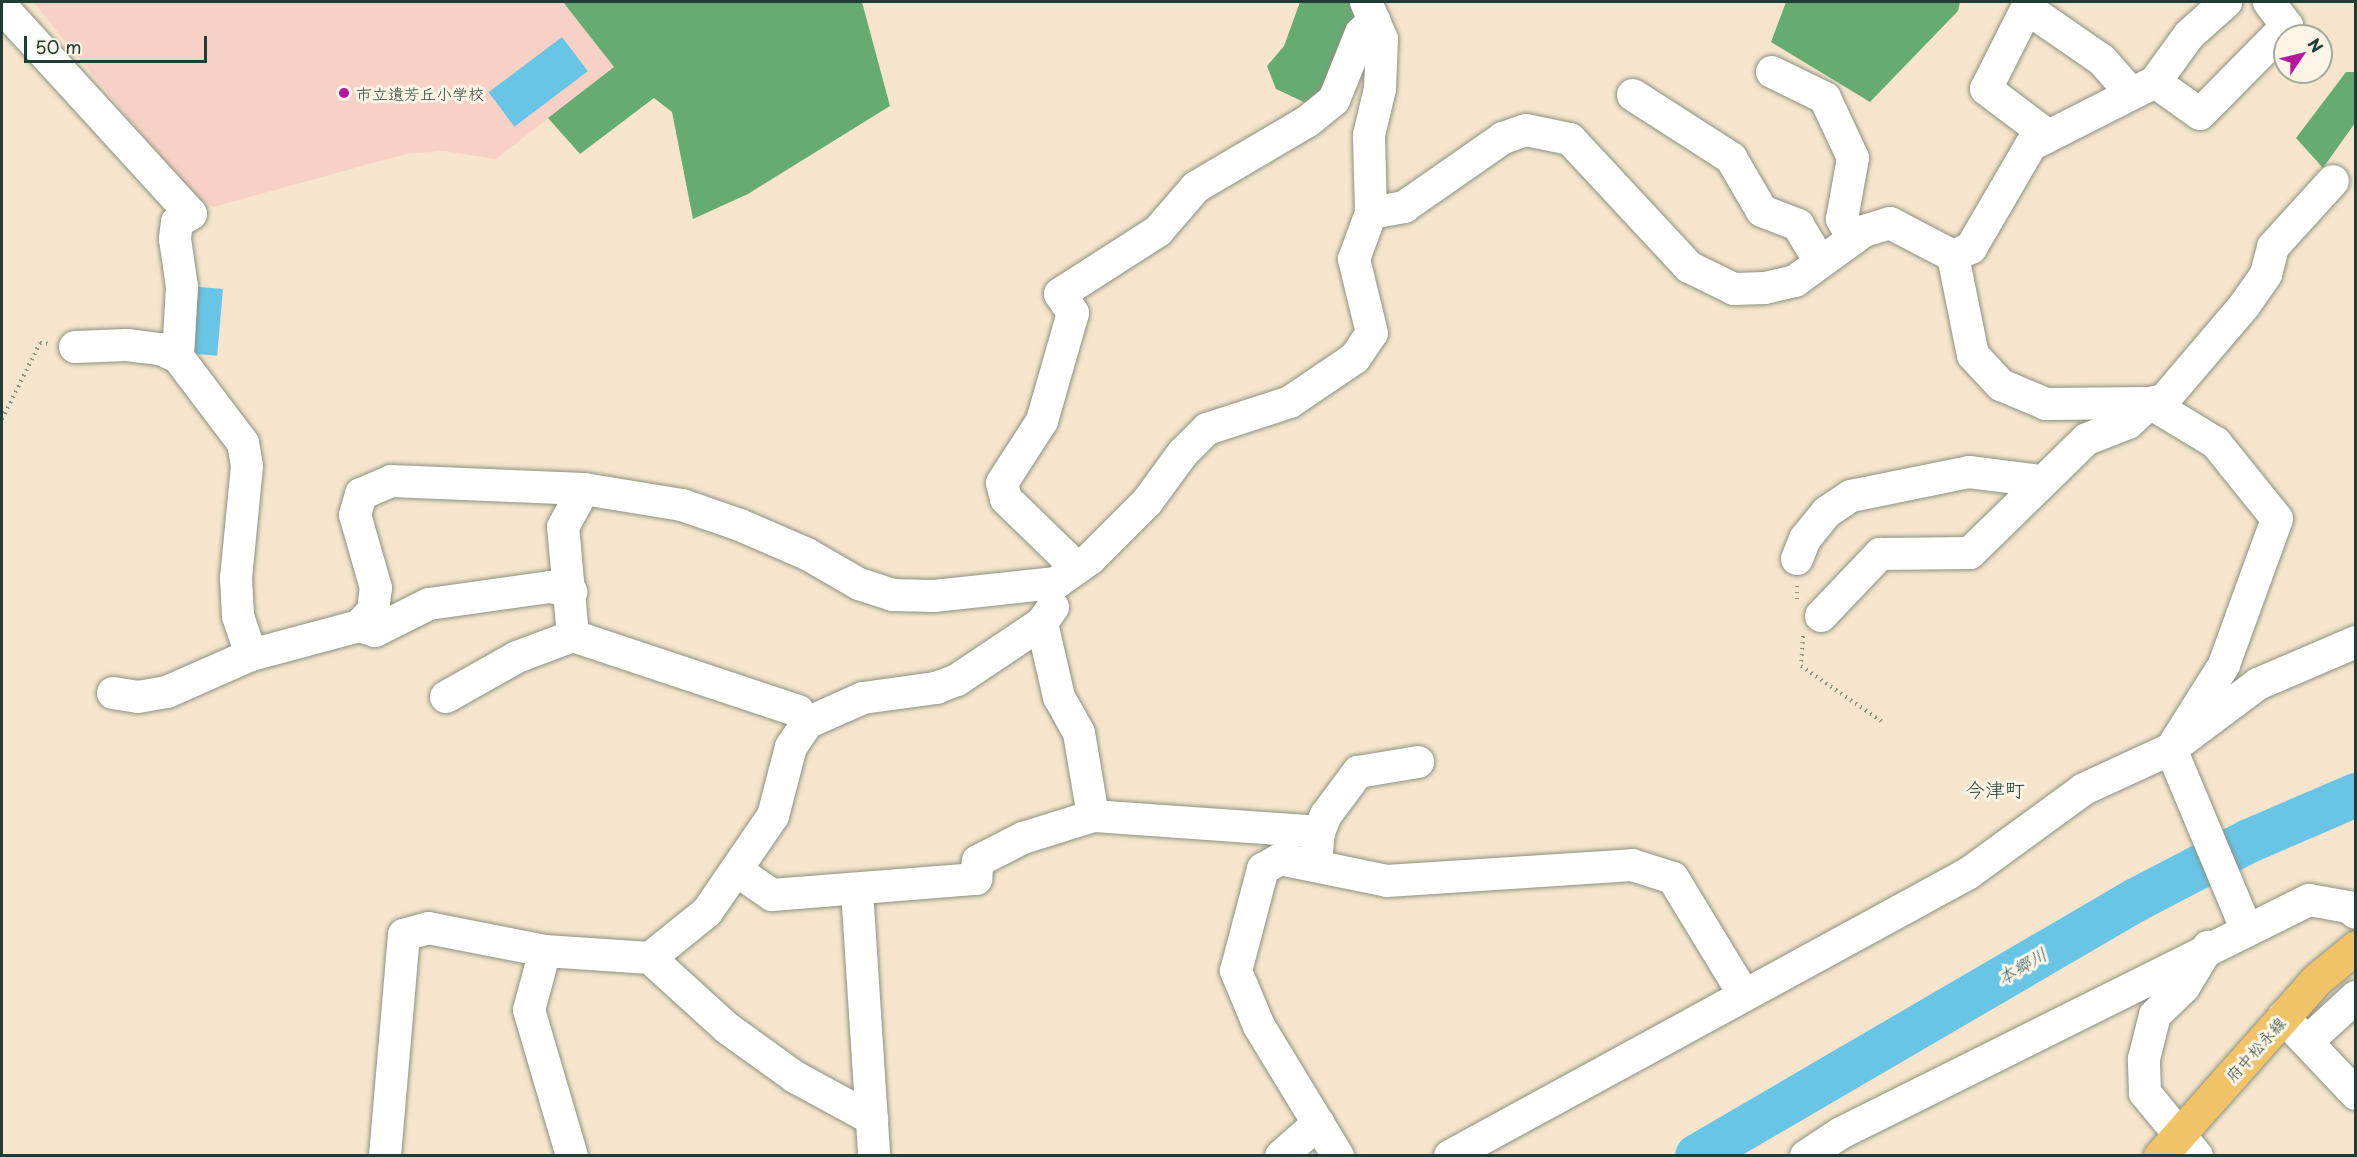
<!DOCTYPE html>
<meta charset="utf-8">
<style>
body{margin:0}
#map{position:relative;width:2357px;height:1157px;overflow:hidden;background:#f6e5cc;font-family:"Playpen Sans","Klee One",sans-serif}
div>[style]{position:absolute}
.built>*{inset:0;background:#f7d1c6}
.forest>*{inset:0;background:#66ac72}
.water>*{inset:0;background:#68c5e6;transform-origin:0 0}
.river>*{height:44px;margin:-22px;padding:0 22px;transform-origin:22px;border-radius:22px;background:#68c5e6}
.path>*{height:4px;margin-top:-2px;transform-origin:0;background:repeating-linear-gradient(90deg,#8a9180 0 1.5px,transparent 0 6px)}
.roads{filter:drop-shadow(0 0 2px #8a9180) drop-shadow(0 0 2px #8a9180)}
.minor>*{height:32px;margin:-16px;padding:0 16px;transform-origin:16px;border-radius:16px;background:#fff}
.major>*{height:33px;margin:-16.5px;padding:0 16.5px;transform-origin:16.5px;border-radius:16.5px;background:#f0c369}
.dots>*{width:16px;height:16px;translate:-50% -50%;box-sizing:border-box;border:3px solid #fcf5e5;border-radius:50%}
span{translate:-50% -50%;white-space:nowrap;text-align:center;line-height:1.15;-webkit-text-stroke:6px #fcf5e5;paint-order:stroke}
.poi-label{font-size:16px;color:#1f3d34}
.left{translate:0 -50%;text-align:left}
.street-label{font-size:16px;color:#1f3d34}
.water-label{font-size:18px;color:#315f60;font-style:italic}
.quarter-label{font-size:20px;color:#1f3d34}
.frame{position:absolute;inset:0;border:3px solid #1f3d34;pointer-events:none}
.north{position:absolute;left:2273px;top:24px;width:60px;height:60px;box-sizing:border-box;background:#fcf5e5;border:2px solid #a4ab9e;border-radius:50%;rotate:55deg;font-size:16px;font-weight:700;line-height:24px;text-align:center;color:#1f3d34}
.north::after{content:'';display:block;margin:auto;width:21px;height:27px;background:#b5179e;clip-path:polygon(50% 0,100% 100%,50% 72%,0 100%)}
.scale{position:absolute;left:24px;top:36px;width:183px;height:27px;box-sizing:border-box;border:3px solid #1f3d34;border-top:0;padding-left:8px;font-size:18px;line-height:21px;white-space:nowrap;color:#1f3d34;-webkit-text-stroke:4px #fcf5e5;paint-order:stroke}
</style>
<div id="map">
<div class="built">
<i style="clip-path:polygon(33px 2px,563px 2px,614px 67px,496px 159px,444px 151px,406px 154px,213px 207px,191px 194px)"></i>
</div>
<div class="forest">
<i style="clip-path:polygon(563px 2px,862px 2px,890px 106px,748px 194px,693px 219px,672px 112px,654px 98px,580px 154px,548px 118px,614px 67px)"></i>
<i style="clip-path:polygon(1300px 2px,1359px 2px,1328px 87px,1306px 103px,1276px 89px,1267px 66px,1284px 46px)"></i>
<i style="clip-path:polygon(1786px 2px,1960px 2px,1958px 11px,1870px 102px,1771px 42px)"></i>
<i style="clip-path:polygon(2346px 72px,2355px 72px,2355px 123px,2323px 168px,2296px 138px)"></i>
</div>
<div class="water">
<i style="left:562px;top:37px;width:43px;height:92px;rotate:53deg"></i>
<i style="left:223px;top:289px;width:67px;height:29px;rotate:95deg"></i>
</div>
<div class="river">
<i style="left:1697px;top:1156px;width:508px;rotate:-30.25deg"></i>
<i style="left:2136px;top:900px;width:127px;rotate:-27.6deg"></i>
<i style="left:2249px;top:841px;width:116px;rotate:-23.3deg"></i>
</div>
<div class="path">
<i style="left:2px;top:419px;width:85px;rotate:-63.4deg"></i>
<i style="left:40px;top:343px;width:10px;rotate:6deg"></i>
<i style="left:1797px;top:586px;width:16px;rotate:90deg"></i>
<i style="left:1803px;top:636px;width:30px;rotate:94deg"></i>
<i style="left:1801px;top:666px;width:101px;rotate:34.5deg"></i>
</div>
<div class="roads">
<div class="minor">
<i style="left:2030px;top:2px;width:97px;rotate:116.8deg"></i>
<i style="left:1986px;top:89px;width:76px;rotate:37deg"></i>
<i style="left:2px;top:7px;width:280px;rotate:47.6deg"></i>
<i style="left:191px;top:214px;width:16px;rotate:150deg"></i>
<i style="left:177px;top:222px;width:17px;rotate:97deg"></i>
<i style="left:175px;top:239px;width:49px;rotate:81.7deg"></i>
<i style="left:182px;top:287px;width:70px;rotate:93.3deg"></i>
<i style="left:2028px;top:9px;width:90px;rotate:34.6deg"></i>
<i style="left:2102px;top:60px;width:44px;rotate:48.7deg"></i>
<i style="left:1772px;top:72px;width:59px;rotate:26.1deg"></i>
<i style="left:1825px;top:98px;width:66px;rotate:65deg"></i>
<i style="left:1853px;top:158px;width:62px;rotate:100.2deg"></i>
<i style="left:1842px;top:219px;width:23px;rotate:61deg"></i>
<i style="left:2155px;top:82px;width:55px;rotate:35.4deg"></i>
<i style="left:2200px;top:114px;width:124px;rotate:-45.3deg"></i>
<i style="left:2287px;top:26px;width:30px;rotate:-127deg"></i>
<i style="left:1633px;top:95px;width:117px;rotate:32.7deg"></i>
<i style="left:1731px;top:158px;width:61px;rotate:59.7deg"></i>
<i style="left:1762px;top:211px;width:39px;rotate:21deg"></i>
<i style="left:1798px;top:225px;width:43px;rotate:59.3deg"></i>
<i style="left:1371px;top:213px;width:34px;rotate:-10deg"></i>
<i style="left:1404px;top:207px;width:121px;rotate:-34.9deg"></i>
<i style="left:1503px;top:138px;width:24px;rotate:-19deg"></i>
<i style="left:1526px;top:130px;width:45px;rotate:11.6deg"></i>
<i style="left:1570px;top:139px;width:175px;rotate:47.1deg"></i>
<i style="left:1689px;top:267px;width:50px;rotate:26.1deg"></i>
<i style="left:1734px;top:289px;width:31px;rotate:-2deg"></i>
<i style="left:1765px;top:288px;width:31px;rotate:-13deg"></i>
<i style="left:1795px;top:281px;width:85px;rotate:-35.9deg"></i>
<i style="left:1864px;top:231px;width:27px;rotate:-17deg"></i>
<i style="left:1890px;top:223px;width:71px;rotate:27.6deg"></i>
<i style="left:1953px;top:256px;width:101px;rotate:78.6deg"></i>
<i style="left:1973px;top:355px;width:41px;rotate:47deg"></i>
<i style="left:2001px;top:385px;width:49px;rotate:22.9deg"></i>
<i style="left:2046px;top:404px;width:104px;rotate:-0.6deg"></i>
<i style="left:2150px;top:403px;width:77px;rotate:31.2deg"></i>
<i style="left:2216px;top:443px;width:97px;rotate:51.2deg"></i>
<i style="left:2277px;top:519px;width:155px;rotate:110deg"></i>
<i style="left:2224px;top:665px;width:99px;rotate:122.2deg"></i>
<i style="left:1953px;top:256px;width:20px;rotate:-24deg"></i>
<i style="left:1971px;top:248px;width:119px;rotate:-59.8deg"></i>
<i style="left:2031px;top:145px;width:139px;rotate:-26.9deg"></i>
<i style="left:2155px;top:82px;width:58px;rotate:-54.1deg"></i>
<i style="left:2189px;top:35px;width:50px;rotate:-41.7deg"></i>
<i style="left:75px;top:347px;width:52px;rotate:-2.2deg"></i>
<i style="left:127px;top:345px;width:33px;rotate:7deg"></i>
<i style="left:160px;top:349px;width:20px;rotate:24deg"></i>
<i style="left:178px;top:357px;width:108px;rotate:52.9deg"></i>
<i style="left:243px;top:443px;width:23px;rotate:80deg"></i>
<i style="left:247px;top:466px;width:113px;rotate:95.6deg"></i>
<i style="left:236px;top:578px;width:38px;rotate:87deg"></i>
<i style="left:238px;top:616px;width:41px;rotate:71.6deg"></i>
<i style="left:1797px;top:559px;width:22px;rotate:-68deg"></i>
<i style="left:1805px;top:539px;width:35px;rotate:-51deg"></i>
<i style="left:1827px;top:512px;width:29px;rotate:-34deg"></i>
<i style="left:1851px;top:496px;width:120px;rotate:-11.5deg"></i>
<i style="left:1969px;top:472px;width:73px;rotate:7.1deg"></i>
<i style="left:1077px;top:568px;width:99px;rotate:-135.8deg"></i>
<i style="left:1006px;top:499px;width:16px;rotate:-104deg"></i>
<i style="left:1002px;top:483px;width:74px;rotate:-57.2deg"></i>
<i style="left:1042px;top:421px;width:112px;rotate:-74deg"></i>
<i style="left:1073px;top:313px;width:23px;rotate:-124deg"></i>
<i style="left:1060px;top:294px;width:117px;rotate:-32.7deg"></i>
<i style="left:1158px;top:231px;width:58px;rotate:-49.2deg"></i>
<i style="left:1196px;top:187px;width:130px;rotate:-30.5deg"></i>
<i style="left:1308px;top:121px;width:33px;rotate:-39deg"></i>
<i style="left:1334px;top:100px;width:72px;rotate:-68.1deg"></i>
<i style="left:1361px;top:33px;width:18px;rotate:-41deg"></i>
<i style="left:1053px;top:607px;width:19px;rotate:125deg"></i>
<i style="left:1042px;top:623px;width:76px;rotate:77.1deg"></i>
<i style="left:1059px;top:697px;width:41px;rotate:60.9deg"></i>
<i style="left:1079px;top:733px;width:84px;rotate:80.4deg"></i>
<i style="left:1821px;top:616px;width:86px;rotate:-46.4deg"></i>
<i style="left:1880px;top:554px;width:90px;rotate:-0.6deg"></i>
<i style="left:1970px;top:553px;width:163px;rotate:-44.3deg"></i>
<i style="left:2087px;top:439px;width:44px;rotate:-21.3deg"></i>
<i style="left:2128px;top:423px;width:30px;rotate:-42deg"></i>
<i style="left:2150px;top:403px;width:14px;rotate:-12deg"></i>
<i style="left:2164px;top:400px;width:123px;rotate:-49.6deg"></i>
<i style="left:2244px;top:306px;width:39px;rotate:-55deg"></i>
<i style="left:2266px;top:274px;width:28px;rotate:-75deg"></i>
<i style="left:2273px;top:247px;width:89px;rotate:-47.7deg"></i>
<i style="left:359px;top:626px;width:17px;rotate:17deg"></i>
<i style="left:375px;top:631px;width:60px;rotate:-26.6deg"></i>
<i style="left:429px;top:604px;width:122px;rotate:-8deg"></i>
<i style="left:550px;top:587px;width:22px;rotate:13deg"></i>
<i style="left:573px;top:636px;width:237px;rotate:18.4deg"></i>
<i style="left:798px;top:711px;width:15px;rotate:53deg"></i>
<i style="left:113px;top:693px;width:25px;rotate:9deg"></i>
<i style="left:138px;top:697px;width:29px;rotate:-10deg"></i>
<i style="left:167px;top:692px;width:92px;rotate:-23.8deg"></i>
<i style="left:251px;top:655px;width:112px;rotate:-15deg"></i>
<i style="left:359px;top:626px;width:21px;rotate:-47deg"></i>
<i style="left:373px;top:611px;width:23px;rotate:-83deg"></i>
<i style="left:376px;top:588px;width:76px;rotate:-106deg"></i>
<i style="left:355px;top:515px;width:22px;rotate:-74deg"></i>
<i style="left:361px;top:494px;width:33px;rotate:-23deg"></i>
<i style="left:391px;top:481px;width:193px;rotate:2.4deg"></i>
<i style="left:584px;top:489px;width:99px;rotate:9.3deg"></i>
<i style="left:682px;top:505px;width:61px;rotate:19deg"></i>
<i style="left:740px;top:525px;width:73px;rotate:23.4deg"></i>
<i style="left:807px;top:554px;width:60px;rotate:30deg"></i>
<i style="left:859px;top:584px;width:35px;rotate:18deg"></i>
<i style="left:892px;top:595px;width:42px;rotate:1.4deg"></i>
<i style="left:934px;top:596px;width:123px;rotate:-6.1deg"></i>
<i style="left:1056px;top:583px;width:42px;rotate:-35.2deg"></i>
<i style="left:1090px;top:559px;width:81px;rotate:-45deg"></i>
<i style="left:1147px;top:502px;width:61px;rotate:-53.7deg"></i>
<i style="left:1183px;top:453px;width:34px;rotate:-45deg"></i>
<i style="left:1207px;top:429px;width:87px;rotate:-18deg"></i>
<i style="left:1290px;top:402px;width:78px;rotate:-34.1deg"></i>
<i style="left:1355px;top:358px;width:30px;rotate:-56deg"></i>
<i style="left:1372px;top:333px;width:76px;rotate:-103.7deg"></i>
<i style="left:1354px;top:259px;width:49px;rotate:-69.7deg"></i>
<i style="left:1371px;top:213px;width:78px;rotate:-91.5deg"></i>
<i style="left:1369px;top:135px;width:47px;rotate:-76.6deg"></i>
<i style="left:1380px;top:89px;width:50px;rotate:-87.7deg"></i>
<i style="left:1382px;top:39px;width:40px;rotate:-113.4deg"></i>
<i style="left:446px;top:697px;width:81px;rotate:-29.4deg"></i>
<i style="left:517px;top:657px;width:60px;rotate:-20.6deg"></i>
<i style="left:573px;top:636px;width:109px;rotate:-95.2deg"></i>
<i style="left:563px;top:527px;width:43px;rotate:-61.1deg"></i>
<i style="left:2171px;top:749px;width:194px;rotate:67.3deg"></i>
<i style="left:1317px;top:853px;width:21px;rotate:-85deg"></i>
<i style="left:1319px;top:832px;width:18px;rotate:-68deg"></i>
<i style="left:1326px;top:815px;width:54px;rotate:-53.3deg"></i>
<i style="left:1358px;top:772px;width:61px;rotate:-9.5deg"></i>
<i style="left:736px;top:870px;width:44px;rotate:34.8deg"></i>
<i style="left:772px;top:895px;width:205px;rotate:-4.5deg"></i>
<i style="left:976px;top:879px;width:18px;rotate:-84deg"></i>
<i style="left:978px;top:861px;width:51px;rotate:-27.1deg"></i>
<i style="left:1023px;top:838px;width:73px;rotate:-17.4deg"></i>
<i style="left:1093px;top:816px;width:227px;rotate:4deg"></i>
<i style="left:857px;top:890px;width:267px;rotate:86.3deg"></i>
<i style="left:545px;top:951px;width:61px;rotate:105.2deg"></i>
<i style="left:529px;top:1010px;width:152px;rotate:73.6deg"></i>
<i style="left:650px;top:958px;width:104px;rotate:42.3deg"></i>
<i style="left:727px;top:1028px;width:84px;rotate:35.8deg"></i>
<i style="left:795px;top:1077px;width:88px;rotate:28.6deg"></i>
<i style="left:2283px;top:1017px;width:106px;rotate:46.5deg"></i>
<i style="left:2307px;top:1042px;width:67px;rotate:-42.6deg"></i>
<i style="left:385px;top:1156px;width:222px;rotate:-85.1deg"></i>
<i style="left:404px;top:935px;width:25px;rotate:-16deg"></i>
<i style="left:428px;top:928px;width:119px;rotate:11.1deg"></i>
<i style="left:545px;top:951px;width:105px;rotate:3.8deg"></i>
<i style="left:650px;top:958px;width:73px;rotate:-38.9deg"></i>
<i style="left:707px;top:912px;width:116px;rotate:-55.5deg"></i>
<i style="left:773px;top:816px;width:71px;rotate:-75.4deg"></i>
<i style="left:791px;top:747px;width:29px;rotate:-56deg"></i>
<i style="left:807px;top:723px;width:61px;rotate:-24.1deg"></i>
<i style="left:863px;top:698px;width:74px;rotate:-7.8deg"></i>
<i style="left:936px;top:688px;width:22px;rotate:-21deg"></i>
<i style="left:957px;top:680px;width:102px;rotate:-33.8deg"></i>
<i style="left:1281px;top:1156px;width:50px;rotate:-41deg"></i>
<i style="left:1338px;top:1156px;width:152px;rotate:-121.3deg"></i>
<i style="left:1259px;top:1026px;width:60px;rotate:-112.7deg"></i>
<i style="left:1236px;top:971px;width:106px;rotate:-75.2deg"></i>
<i style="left:1263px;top:869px;width:20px;rotate:-30deg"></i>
<i style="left:1280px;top:859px;width:109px;rotate:11.6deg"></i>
<i style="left:1387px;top:881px;width:246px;rotate:-3.7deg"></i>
<i style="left:1632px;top:865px;width:43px;rotate:17.6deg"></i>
<i style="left:1673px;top:878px;width:137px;rotate:58.7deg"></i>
<i style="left:1450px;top:1156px;width:591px;rotate:-28.6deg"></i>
<i style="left:1969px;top:873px;width:142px;rotate:-36.1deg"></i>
<i style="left:2084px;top:789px;width:96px;rotate:-24.7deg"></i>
<i style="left:2171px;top:749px;width:109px;rotate:-36.8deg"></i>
<i style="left:2258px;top:684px;width:107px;rotate:-23.2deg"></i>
<i style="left:1806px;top:1156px;width:42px;rotate:-33.3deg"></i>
<i style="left:1841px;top:1133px;width:523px;rotate:-26.47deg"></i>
<i style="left:2309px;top:900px;width:40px;rotate:10deg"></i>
<i style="left:2348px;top:907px;width:10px;rotate:37deg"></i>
<i style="left:2197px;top:1156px;width:82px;rotate:-129.5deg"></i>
<i style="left:2145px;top:1093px;width:34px;rotate:-92deg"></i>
<i style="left:2144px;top:1059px;width:45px;rotate:-76deg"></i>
<i style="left:2155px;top:1015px;width:40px;rotate:-44deg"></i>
<i style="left:2184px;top:987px;width:47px;rotate:-59deg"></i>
</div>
<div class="major">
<i style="left:2160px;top:1156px;width:235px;rotate:-48.4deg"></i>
<i style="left:2316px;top:980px;width:52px;rotate:-39.5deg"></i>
</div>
</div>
<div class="dots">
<i style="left:344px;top:93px;background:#b5179e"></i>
</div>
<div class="poi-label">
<span class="left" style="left:356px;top:93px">市立遺芳丘小学校</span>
</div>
<div class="street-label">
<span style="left:2255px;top:1049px;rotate:-48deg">府中松永線</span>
</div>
<div class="water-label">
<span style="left:2022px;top:966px;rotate:-30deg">本郷川</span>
</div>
<div class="quarter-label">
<span style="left:1995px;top:789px">今津町</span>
</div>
<div class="frame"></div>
<div class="north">N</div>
<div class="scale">50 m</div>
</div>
